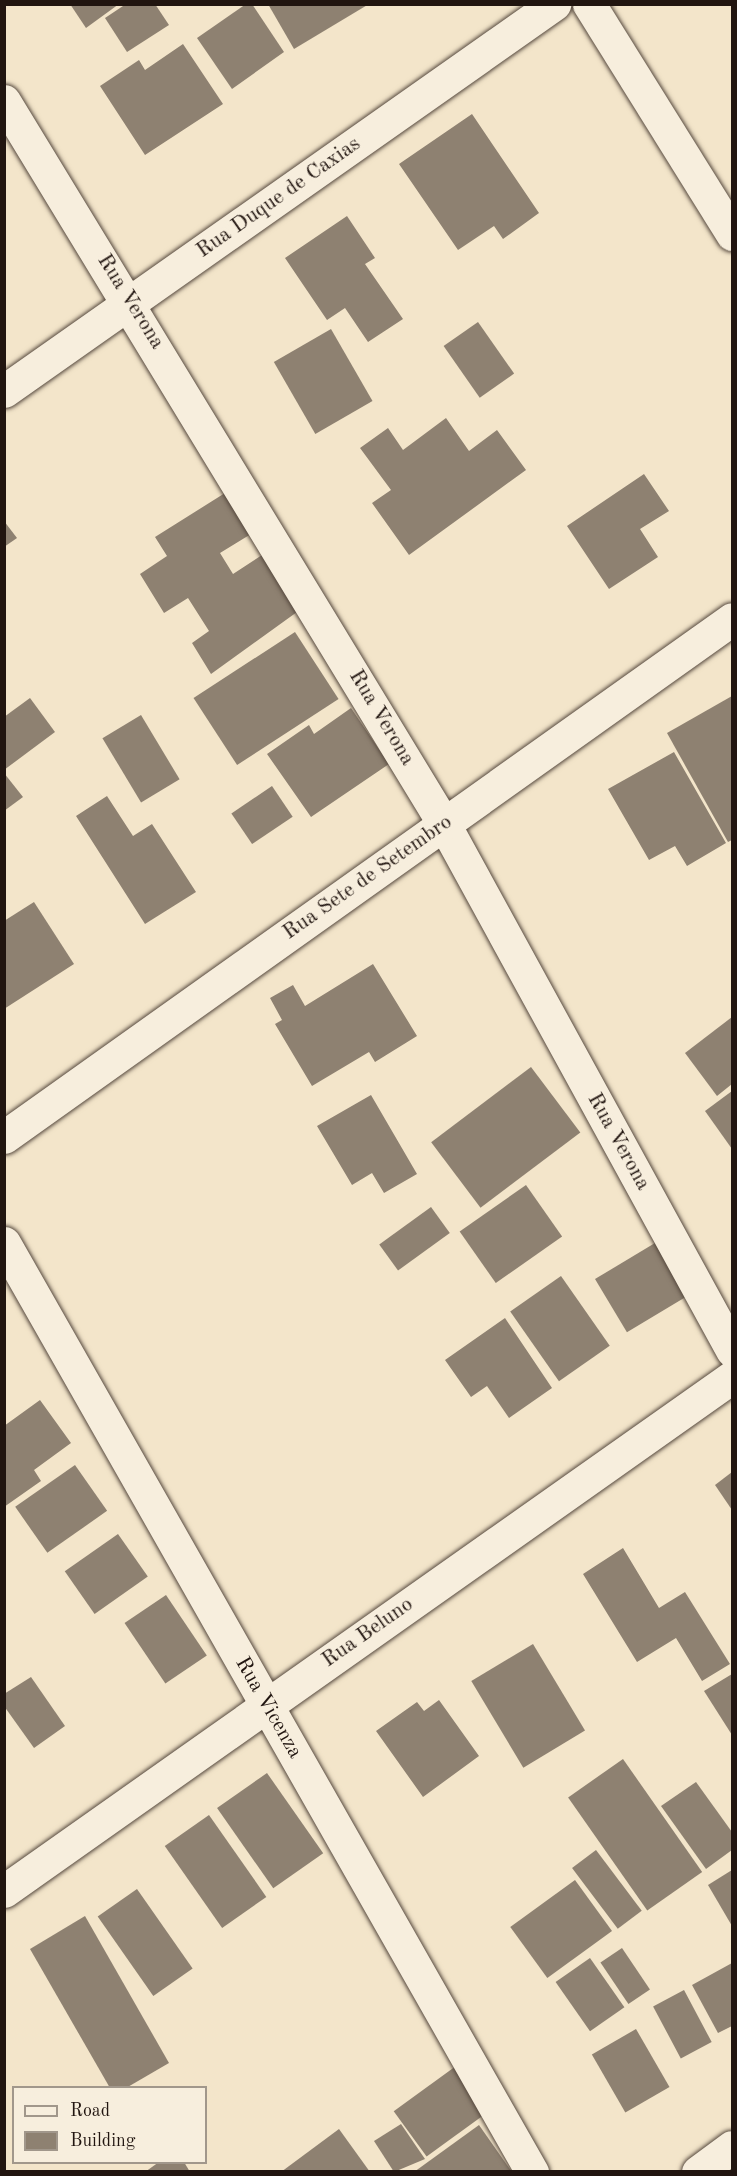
<!DOCTYPE html>
<style>
body{margin:0}
#map{position:relative;width:737px;height:2176px;overflow:hidden;background:#f3e5ca;font-family:"Old Standard TT",serif}
div>[style]{position:absolute}
.building>*{inset:0;background:#8e8171;transform-origin:0 0}
.roads{filter:drop-shadow(0 0 2px #56493e) drop-shadow(0 0 2px #56493e)}
.minor>*{height:33px;margin:-16.5px;padding:0 16.5px;transform-origin:16.5px;border-radius:16.5px;background:#f7eedd}
span{translate:-50% -50%;white-space:nowrap;text-align:center;line-height:1.15;-webkit-text-stroke:6px #f7eedd;paint-order:stroke}
.street-label{font-size:21px;color:#211510}
.frame{position:absolute;inset:0;border:6px solid #211510;pointer-events:none}
.legend{position:absolute;left:12px;top:2086px;width:195px;height:78px;box-sizing:border-box;background:#f7eedd;border:2px solid #a1978b;margin:0;padding:8px 10px;list-style:none;font-size:18px;color:#211510}
.legend li{display:flex;align-items:center;gap:12px;height:30px}
.legend b{width:30px;border:2px solid #a1978b}
</style>
<div id="map">
<div class="building">
<i style="clip-path:polygon(70px 4px,119px 4px,86px 28px)"></i>
<i style="clip-path:polygon(126px 4px,155px 4px,169px 25px,127px 52px,105px 18px)"></i>
<i style="clip-path:polygon(246px 4px,252px 4px,284px 52px,232px 89px,197px 38px)"></i>
<i style="clip-path:polygon(268px 4px,369px 4px,294px 49px)"></i>
<i style="clip-path:polygon(183px 44px,223px 104px,145px 155px,100px 86px,139px 60px,145px 70px)"></i>
<i style="clip-path:polygon(472px 114px,539px 213px,503px 239px,494px 226px,458px 250px,399px 164px)"></i>
<i style="clip-path:polygon(347px 216px,375px 258px,365px 264px,403px 319px,368px 342px,345px 308px,327px 320px,285px 258px)"></i>
<i style="left:478px;top:322px;width:63px;height:42px;rotate:55deg"></i>
<i style="left:331px;top:329px;width:83px;height:66px;rotate:60deg"></i>
<i style="clip-path:polygon(446px 418px,469px 451px,497px 430px,526px 470px,409px 555px,372px 503px,391px 490px,360px 448px,388px 428px,403px 450px)"></i>
<i style="clip-path:polygon(644px 474px,669px 511px,640px 529px,658px 557px,609px 589px,567px 526px)"></i>
<i style="clip-path:polygon(225px 493px,251px 534px,220px 553px,233px 574px,262px 555px,297px 612px,211px 674px,192px 643px,209px 631px,188px 598px,164px 613px,140px 574px,167px 556px,155px 537px)"></i>
<i style="clip-path:polygon(4px 521px,17px 538px,4px 547px)"></i>
<i style="left:295px;top:632px;width:80px;height:121px;rotate:57deg"></i>
<i style="clip-path:polygon(732px 696px,732px 840px,728px 842px,667px 733px)"></i>
<i style="clip-path:polygon(30px 698px,55px 732px,4px 770px,4px 717px)"></i>
<i style="clip-path:polygon(351px 708px,389px 764px,311px 817px,267px 754px,309px 725px,314px 734px)"></i>
<i style="left:141px;top:715px;width:75px;height:45px;rotate:59deg"></i>
<i style="clip-path:polygon(674px 752px,726px 843px,687px 866px,675px 846px,649px 860px,608px 789px)"></i>
<i style="clip-path:polygon(4px 773px,23px 797px,4px 811px)"></i>
<i style="left:272px;top:786px;width:37px;height:49px;rotate:56deg"></i>
<i style="clip-path:polygon(107px 796px,133px 836px,152px 824px,196px 892px,145px 924px,76px 816px)"></i>
<i style="clip-path:polygon(34px 902px,74px 964px,4px 1009px,4px 921px)"></i>
<i style="clip-path:polygon(373px 964px,417px 1036px,375px 1062px,369px 1052px,312px 1086px,275px 1024px,282px 1020px,270px 998px,293px 985px,305px 1006px)"></i>
<i style="clip-path:polygon(732px 1017px,732px 1084px,717px 1096px,685px 1053px)"></i>
<i style="left:531px;top:1067px;width:82px;height:125px;rotate:53deg"></i>
<i style="clip-path:polygon(732px 1091px,732px 1149px,705px 1111px)"></i>
<i style="clip-path:polygon(371px 1095px,417px 1174px,384px 1193px,372px 1173px,352px 1185px,317px 1126px)"></i>
<i style="left:526px;top:1185px;width:63px;height:81px;rotate:55deg"></i>
<i style="left:431px;top:1207px;width:32px;height:64px;rotate:54deg"></i>
<i style="left:655px;top:1243px;width:62px;height:70px;rotate:59deg"></i>
<i style="left:561px;top:1276px;width:85px;height:62px;rotate:55deg"></i>
<i style="clip-path:polygon(505px 1318px,552px 1388px,509px 1418px,487px 1386px,471px 1397px,445px 1360px)"></i>
<i style="clip-path:polygon(40px 1400px,71px 1443px,34px 1470px,41px 1481px,4px 1507px,4px 1426px)"></i>
<i style="left:75px;top:1465px;width:56px;height:73px;rotate:55deg"></i>
<i style="clip-path:polygon(732px 1472px,732px 1510px,715px 1485px)"></i>
<i style="left:118px;top:1534px;width:52px;height:65px;rotate:55deg"></i>
<i style="clip-path:polygon(623px 1548px,659px 1608px,685px 1592px,730px 1664px,702px 1681px,676px 1638px,637px 1662px,583px 1574px)"></i>
<i style="left:166px;top:1595px;width:73px;height:50px;rotate:56deg"></i>
<i style="left:533px;top:1644px;width:101px;height:72px;rotate:59deg"></i>
<i style="clip-path:polygon(732px 1674px,732px 1735px,704px 1691px)"></i>
<i style="clip-path:polygon(31px 1677px,65px 1726px,34px 1748px,4px 1706px,4px 1694px)"></i>
<i style="clip-path:polygon(439px 1700px,479px 1756px,423px 1797px,376px 1731px,417px 1702px,424px 1711px)"></i>
<i style="left:623px;top:1759px;width:138px;height:67px;rotate:55deg"></i>
<i style="left:267px;top:1773px;width:98px;height:61px;rotate:55deg"></i>
<i style="clip-path:polygon(696px 1782px,732px 1832px,732px 1850px,706px 1869px,661px 1806px)"></i>
<i style="left:209px;top:1815px;width:100px;height:54px;rotate:55deg"></i>
<i style="left:596px;top:1850px;width:76px;height:30px;rotate:53deg"></i>
<i style="clip-path:polygon(732px 1870px,732px 1926px,708px 1885px)"></i>
<i style="left:575px;top:1880px;width:63px;height:80px;rotate:54deg"></i>
<i style="left:137px;top:1889px;width:97px;height:48px;rotate:55deg"></i>
<i style="clip-path:polygon(85px 1916px,169px 2063px,126px 2088px,110px 2088px,30px 1949px)"></i>
<i style="left:622px;top:1948px;width:50px;height:26px;rotate:56deg"></i>
<i style="left:590px;top:1958px;width:60px;height:42px;rotate:55deg"></i>
<i style="clip-path:polygon(732px 1963px,732px 2026px,718px 2033px,692px 1985px)"></i>
<i style="left:684px;top:1990px;width:59px;height:35px;rotate:62deg"></i>
<i style="left:636px;top:2029px;width:67px;height:51px;rotate:60deg"></i>
<i style="left:456px;top:2066px;width:56px;height:77px;rotate:54deg"></i>
<i style="clip-path:polygon(401px 2124px,425px 2159px,394px 2172px,374px 2141px)"></i>
<i style="clip-path:polygon(479px 2125px,512px 2172px,414px 2172px)"></i>
<i style="clip-path:polygon(339px 2129px,370px 2172px,281px 2172px)"></i>
<i style="clip-path:polygon(159px 2162px,184px 2162px,190px 2172px,145px 2172px)"></i>
</div>
<div class="roads">
<div class="minor">
<i style="left:589px;top:4px;width:271px;rotate:58.1deg"></i>
<i style="left:4px;top:101px;width:846px;rotate:58.68deg"></i>
<i style="left:444px;top:824px;width:600px;rotate:61.3deg"></i>
<i style="left:4px;top:391px;width:673px;rotate:-35.13deg"></i>
<i style="left:4px;top:1137px;width:893px;rotate:-35.43deg"></i>
<i style="left:4px;top:1243px;width:1069px;rotate:60.39deg"></i>
<i style="left:4px;top:1891px;width:891px;rotate:-35.22deg"></i>
<i style="left:698px;top:2172px;width:42px;rotate:-36.3deg"></i>
</div>
</div>
<div class="street-label">
<span style="left:279px;top:198px;rotate:-35deg">Rua Duque de Caxias</span>
<span style="left:130px;top:302px;rotate:58deg">Rua Verona</span>
<span style="left:381px;top:718px;rotate:59deg">Rua Verona</span>
<span style="left:368px;top:878px;rotate:-35deg">Rua Sete de Setembro</span>
<span style="left:618px;top:1142px;rotate:61deg">Rua Verona</span>
<span style="left:368px;top:1633px;rotate:-35deg">Rua Beluno</span>
<span style="left:268px;top:1708px;rotate:60deg">Rua Vicenza</span>
</div>
<div class="frame"></div>
<ul class="legend">
<li><b style="height:8px;background:#f7eedd"></b>Road</li>
<li><b style="height:16px;background:#8e8171"></b>Building</li>
</ul>
</div>
